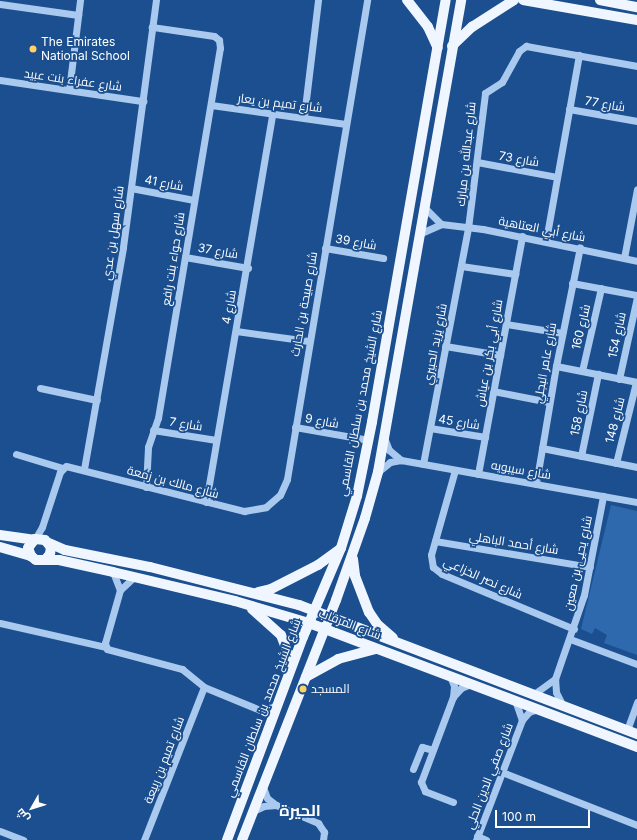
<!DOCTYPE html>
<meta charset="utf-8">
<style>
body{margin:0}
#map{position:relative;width:637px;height:840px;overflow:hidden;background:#1b4f8f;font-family:Inter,Cairo,sans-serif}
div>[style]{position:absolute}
.green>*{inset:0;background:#2e69ad}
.minor>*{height:7px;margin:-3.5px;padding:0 3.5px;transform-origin:3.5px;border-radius:3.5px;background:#a9c9ee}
.major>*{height:10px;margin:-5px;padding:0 5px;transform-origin:5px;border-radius:5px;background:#f0f6ff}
.dots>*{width:11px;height:11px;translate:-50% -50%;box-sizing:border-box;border:2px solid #1b4f8f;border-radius:50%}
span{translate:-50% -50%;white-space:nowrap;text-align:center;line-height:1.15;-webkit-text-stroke:3.5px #1b4f8f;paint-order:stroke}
.poi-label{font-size:12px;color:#fff}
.left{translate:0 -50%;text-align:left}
.street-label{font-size:12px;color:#fff}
.district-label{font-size:16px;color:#fff;font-weight:700}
.north{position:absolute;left:12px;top:788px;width:40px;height:40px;-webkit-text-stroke:3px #1b4f8f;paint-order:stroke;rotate:231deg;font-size:11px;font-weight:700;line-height:16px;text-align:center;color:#fff}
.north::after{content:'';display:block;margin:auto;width:14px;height:18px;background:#fff;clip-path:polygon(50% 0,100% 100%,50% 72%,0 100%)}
.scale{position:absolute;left:495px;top:810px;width:95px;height:18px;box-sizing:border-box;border:2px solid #fff;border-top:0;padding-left:5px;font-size:12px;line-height:14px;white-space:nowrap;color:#fff;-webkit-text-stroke:3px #1b4f8f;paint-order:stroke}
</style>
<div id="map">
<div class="green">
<i style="clip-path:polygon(611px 505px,637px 511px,637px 655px,604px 643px,607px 635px,595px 628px,592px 634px,581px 629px)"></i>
</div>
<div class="minor">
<i style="left:0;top:4px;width:79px;rotate:8deg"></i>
<i style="left:0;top:80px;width:145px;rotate:8.4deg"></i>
<i style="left:69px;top:90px;width:91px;rotate:-83deg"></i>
<i style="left:211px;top:105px;width:136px;rotate:8deg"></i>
<i style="left:569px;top:109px;width:69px;rotate:10deg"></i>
<i style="left:304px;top:116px;width:117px;rotate:-83.1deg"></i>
<i style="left:477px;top:162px;width:81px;rotate:10.6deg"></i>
<i style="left:131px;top:188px;width:64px;rotate:10.8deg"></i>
<i style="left:424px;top:207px;width:24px;rotate:45deg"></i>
<i style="left:419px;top:234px;width:24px;rotate:-24deg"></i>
<i style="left:441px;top:224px;width:42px;rotate:6.8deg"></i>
<i style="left:483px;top:229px;width:157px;rotate:11.7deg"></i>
<i style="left:546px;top:240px;width:188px;rotate:-79.9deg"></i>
<i style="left:325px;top:248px;width:59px;rotate:9.8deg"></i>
<i style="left:185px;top:257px;width:64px;rotate:9.9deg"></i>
<i style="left:624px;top:258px;width:70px;rotate:-79.3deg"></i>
<i style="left:461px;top:266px;width:55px;rotate:8.4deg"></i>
<i style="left:572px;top:283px;width:66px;rotate:10.5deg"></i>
<i style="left:506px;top:324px;width:57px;rotate:9.1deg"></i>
<i style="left:236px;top:331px;width:73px;rotate:7.9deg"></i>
<i style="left:445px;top:346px;width:56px;rotate:9.3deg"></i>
<i style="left:556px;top:366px;width:83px;rotate:11.2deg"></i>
<i style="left:582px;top:371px;width:85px;rotate:-77.1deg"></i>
<i style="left:619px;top:379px;width:84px;rotate:-77.6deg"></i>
<i style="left:40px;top:388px;width:58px;rotate:11.9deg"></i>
<i style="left:493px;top:391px;width:57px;rotate:11.1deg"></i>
<i style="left:295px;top:427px;width:75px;rotate:10deg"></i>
<i style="left:430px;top:428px;width:56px;rotate:9.3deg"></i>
<i style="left:153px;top:430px;width:64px;rotate:9deg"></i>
<i style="left:385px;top:440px;width:11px;rotate:68deg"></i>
<i style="left:389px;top:450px;width:16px;rotate:40deg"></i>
<i style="left:542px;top:448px;width:97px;rotate:11.3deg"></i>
<i style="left:16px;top:454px;width:48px;rotate:16.9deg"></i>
<i style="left:581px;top:456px;width:84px;rotate:-78.3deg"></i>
<i style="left:616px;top:463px;width:83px;rotate:-76.1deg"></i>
<i style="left:423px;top:464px;width:240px;rotate:-79.2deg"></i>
<i style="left:468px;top:228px;width:136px;rotate:-82.8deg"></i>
<i style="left:485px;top:93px;width:20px;rotate:-33deg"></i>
<i style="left:502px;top:82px;width:35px;rotate:-61deg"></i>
<i style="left:519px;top:51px;width:9px;rotate:-36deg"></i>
<i style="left:526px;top:46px;width:113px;rotate:10.2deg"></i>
<i style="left:84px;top:469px;width:225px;rotate:-80deg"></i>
<i style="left:123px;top:247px;width:249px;rotate:-82.4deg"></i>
<i style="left:455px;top:470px;width:88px;rotate:105.8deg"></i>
<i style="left:431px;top:555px;width:12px;rotate:81deg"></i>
<i style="left:433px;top:567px;width:11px;rotate:38deg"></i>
<i style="left:442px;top:574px;width:143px;rotate:22.6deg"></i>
<i style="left:379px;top:471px;width:14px;rotate:-39deg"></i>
<i style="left:390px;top:462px;width:11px;rotate:-10deg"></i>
<i style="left:401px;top:460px;width:240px;rotate:10.1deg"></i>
<i style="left:478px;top:474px;width:242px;rotate:-79.5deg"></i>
<i style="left:536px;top:484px;width:120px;rotate:-80.4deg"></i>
<i style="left:556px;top:366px;width:121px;rotate:-78.6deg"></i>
<i style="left:146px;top:487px;width:40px;rotate:-87.1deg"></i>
<i style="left:148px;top:447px;width:31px;rotate:-71deg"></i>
<i style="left:158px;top:418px;width:375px;rotate:-80.5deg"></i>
<i style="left:220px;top:48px;width:8px;rotate:-97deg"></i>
<i style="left:219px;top:40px;width:6px;rotate:-141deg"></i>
<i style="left:214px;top:36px;width:63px;rotate:-171.7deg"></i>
<i style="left:206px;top:502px;width:393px;rotate:-80.3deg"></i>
<i style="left:35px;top:539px;width:14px;rotate:-60deg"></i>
<i style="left:42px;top:527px;width:58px;rotate:-71.9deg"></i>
<i style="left:60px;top:472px;width:8px;rotate:-45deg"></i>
<i style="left:66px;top:466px;width:184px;rotate:14.2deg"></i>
<i style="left:244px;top:511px;width:22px;rotate:-10deg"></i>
<i style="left:266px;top:507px;width:18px;rotate:-41deg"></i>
<i style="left:280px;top:495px;width:17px;rotate:-66deg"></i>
<i style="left:287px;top:479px;width:486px;rotate:-80.5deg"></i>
<i style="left:435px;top:541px;width:157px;rotate:9.5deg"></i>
<i style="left:113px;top:572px;width:19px;rotate:69deg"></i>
<i style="left:134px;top:577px;width:19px;rotate:137deg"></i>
<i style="left:120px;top:590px;width:55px;rotate:105.8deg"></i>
<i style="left:105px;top:643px;width:6px;rotate:72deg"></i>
<i style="left:107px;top:649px;width:78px;rotate:14.9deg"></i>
<i style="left:182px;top:669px;width:28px;rotate:39deg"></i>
<i style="left:204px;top:687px;width:61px;rotate:22.3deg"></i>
<i style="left:260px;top:710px;width:17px;rotate:-13deg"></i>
<i style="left:0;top:623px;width:109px;rotate:12.8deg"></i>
<i style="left:570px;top:639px;width:72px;rotate:20.5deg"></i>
<i style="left:450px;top:676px;width:11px;rotate:68deg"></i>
<i style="left:454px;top:686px;width:11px;rotate:95deg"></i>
<i style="left:534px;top:694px;width:26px;rotate:-36deg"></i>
<i style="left:515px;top:700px;width:21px;rotate:71deg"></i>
<i style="left:562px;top:704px;width:13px;rotate:-117deg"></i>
<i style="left:556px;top:692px;width:13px;rotate:-94deg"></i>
<i style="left:555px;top:679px;width:89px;rotate:-71deg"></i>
<i style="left:584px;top:595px;width:101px;rotate:-79.1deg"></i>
<i style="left:627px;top:730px;width:30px;rotate:-70deg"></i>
<i style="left:413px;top:769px;width:24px;rotate:-68deg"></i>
<i style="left:422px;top:747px;width:11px;rotate:15deg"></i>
<i style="left:502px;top:772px;width:145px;rotate:21.4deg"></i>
<i style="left:263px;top:787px;width:12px;rotate:70deg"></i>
<i style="left:267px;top:798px;width:11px;rotate:38deg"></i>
<i style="left:276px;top:805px;width:46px;rotate:23.2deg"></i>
<i style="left:318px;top:823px;width:11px;rotate:56deg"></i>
<i style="left:324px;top:832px;width:8px;rotate:97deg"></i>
<i style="left:453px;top:802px;width:30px;rotate:-159deg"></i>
<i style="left:425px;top:791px;width:10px;rotate:-114deg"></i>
<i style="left:421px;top:782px;width:91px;rotate:-69.4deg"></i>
<i style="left:453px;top:697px;width:12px;rotate:-48deg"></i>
<i style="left:461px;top:688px;width:11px;rotate:-22deg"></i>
<i style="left:253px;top:811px;width:12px;rotate:-24deg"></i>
<i style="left:264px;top:806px;width:12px;rotate:-5deg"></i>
<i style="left:0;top:831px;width:25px;rotate:21deg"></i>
<i style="left:477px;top:836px;width:10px;rotate:24deg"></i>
<i style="left:144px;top:840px;width:164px;rotate:-68.6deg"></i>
<i style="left:476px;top:840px;width:129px;rotate:-69deg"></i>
<i style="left:522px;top:720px;width:11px;rotate:-49deg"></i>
<i style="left:529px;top:712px;width:9px;rotate:-18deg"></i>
</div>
<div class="major">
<i style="left:407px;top:0;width:34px;rotate:52deg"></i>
<i style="left:428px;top:27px;width:23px;rotate:65deg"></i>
<i style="left:523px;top:0;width:116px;rotate:10deg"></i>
<i style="left:600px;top:0;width:38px;rotate:11deg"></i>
<i style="left:452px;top:46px;width:28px;rotate:-44deg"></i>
<i style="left:472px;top:27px;width:50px;rotate:-32.7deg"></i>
<i style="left:0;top:535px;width:34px;rotate:8deg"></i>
<i style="left:49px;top:543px;width:17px;rotate:24deg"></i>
<i style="left:65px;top:550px;width:87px;rotate:11.3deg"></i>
<i style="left:150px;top:567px;width:154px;rotate:14.3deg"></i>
<i style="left:299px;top:605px;width:362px;rotate:20.9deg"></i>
<i style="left:0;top:547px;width:32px;rotate:16deg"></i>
<i style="left:353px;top:559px;width:17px;rotate:83deg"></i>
<i style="left:355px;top:576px;width:39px;rotate:69deg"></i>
<i style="left:369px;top:612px;width:14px;rotate:56deg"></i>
<i style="left:377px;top:624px;width:21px;rotate:41deg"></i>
<i style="left:45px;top:560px;width:8px;rotate:-50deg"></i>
<i style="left:50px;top:554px;width:7px;rotate:-82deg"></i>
<i style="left:51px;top:547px;width:9px;rotate:-131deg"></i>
<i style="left:45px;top:540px;width:10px;rotate:-174deg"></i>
<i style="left:35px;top:539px;width:11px;rotate:128deg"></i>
<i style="left:28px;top:548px;width:9px;rotate:69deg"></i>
<i style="left:31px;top:556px;width:6px;rotate:39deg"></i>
<i style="left:36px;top:560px;width:23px"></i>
<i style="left:59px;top:560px;width:55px;rotate:12.5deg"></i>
<i style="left:113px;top:572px;width:125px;rotate:13.4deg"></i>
<i style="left:235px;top:601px;width:77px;rotate:16.6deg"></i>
<i style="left:309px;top:623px;width:351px;rotate:20.7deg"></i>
<i style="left:258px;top:592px;width:13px;rotate:-13deg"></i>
<i style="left:271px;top:589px;width:53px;rotate:-27.1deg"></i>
<i style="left:318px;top:565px;width:26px;rotate:-36deg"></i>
<i style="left:252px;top:609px;width:39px;rotate:42deg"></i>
<i style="left:281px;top:635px;width:19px;rotate:69deg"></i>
<i style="left:288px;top:653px;width:15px;rotate:82deg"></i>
<i style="left:306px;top:677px;width:37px;rotate:-29deg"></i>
<i style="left:338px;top:659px;width:39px;rotate:-15deg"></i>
<i style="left:227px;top:840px;width:217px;rotate:-69.5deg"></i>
<i style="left:303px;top:637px;width:97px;rotate:-66.9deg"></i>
<i style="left:341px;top:548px;width:54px;rotate:-72.9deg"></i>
<i style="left:357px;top:496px;width:76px;rotate:-78.5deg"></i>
<i style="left:372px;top:422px;width:428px;rotate:-80.1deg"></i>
<i style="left:242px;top:840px;width:258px;rotate:-68.6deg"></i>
<i style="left:336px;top:600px;width:87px;rotate:-70.5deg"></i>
<i style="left:365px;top:518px;width:48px;rotate:-74.2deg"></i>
<i style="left:378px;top:472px;width:479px;rotate:-80deg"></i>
</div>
<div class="dots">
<i style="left:33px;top:49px;background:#ffd166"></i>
<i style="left:303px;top:689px;background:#ffd166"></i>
</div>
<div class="poi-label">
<span class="left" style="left:41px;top:49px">The Emirates<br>National School</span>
<span class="left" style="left:311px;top:689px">المسجد</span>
</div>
<div class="street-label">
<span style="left:73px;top:80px;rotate:8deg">شارع عفراء بنت عبيد</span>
<span style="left:280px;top:103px;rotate:7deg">شارع تميم بن يعار</span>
<span style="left:605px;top:104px;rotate:10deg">شارع 77</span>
<span style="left:466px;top:154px;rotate:-84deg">شارع عبدالله بن مبارك</span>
<span style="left:519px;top:159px;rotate:10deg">شارع 73</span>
<span style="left:164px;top:183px;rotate:11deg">شارع 41</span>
<span style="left:542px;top:229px;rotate:11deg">شارع أبي العتاهية</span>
<span style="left:113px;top:233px;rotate:-82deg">شارع سهل بن عدي</span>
<span style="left:356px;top:242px;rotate:10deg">شارع 39</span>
<span style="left:218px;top:251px;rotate:10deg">شارع 37</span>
<span style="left:173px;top:259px;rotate:-81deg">شارع حواء بنت رافع</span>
<span style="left:304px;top:304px;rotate:-80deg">شارع صبيحة بن الحارث</span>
<span style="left:229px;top:307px;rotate:-80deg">شارع 4</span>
<span style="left:581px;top:327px;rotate:-77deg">شارع 160</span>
<span style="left:617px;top:335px;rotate:-78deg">شارع 154</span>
<span style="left:435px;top:344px;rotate:-79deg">شارع يزيد الحبيري</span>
<span style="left:489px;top:353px;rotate:-80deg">شارع أبي بكر بن عياش</span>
<span style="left:545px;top:363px;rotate:-80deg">شارع عامر البجلي</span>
<span style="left:360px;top:403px;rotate:-79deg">شارع الشيخ محمد بن سلطان القاسمي</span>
<span style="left:579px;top:413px;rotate:-79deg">شارع 158</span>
<span style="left:615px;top:420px;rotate:-76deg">شارع 148</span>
<span style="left:322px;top:421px;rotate:10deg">شارع 9</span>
<span style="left:459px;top:422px;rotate:9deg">شارع 45</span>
<span style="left:186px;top:424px;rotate:9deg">شارع 7</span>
<span style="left:521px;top:470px;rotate:10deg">شارع سيبويه</span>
<span style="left:173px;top:482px;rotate:15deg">شارع مالك بن زمعة</span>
<span style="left:514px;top:543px;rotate:9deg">شارع أحمد الباهلي</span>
<span style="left:578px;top:563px;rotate:-78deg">شارع يحيى بن معين</span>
<span style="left:483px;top:578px;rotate:24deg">شارع نصر الخزاعي</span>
<span style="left:350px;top:624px;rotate:21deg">شارع المرقاب</span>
<span style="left:263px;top:708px;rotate:-69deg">شارع الشيخ محمد بن سلطان القاسمي</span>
<span style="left:164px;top:760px;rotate:-69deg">شارع تميم بن ربيعة</span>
<span style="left:489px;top:776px;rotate:-69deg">شارع صفي الدين الحلي</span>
</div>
<div class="district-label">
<span style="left:300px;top:810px">الحيرة</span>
</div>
<div class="north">ش</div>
<div class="scale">100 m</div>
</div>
